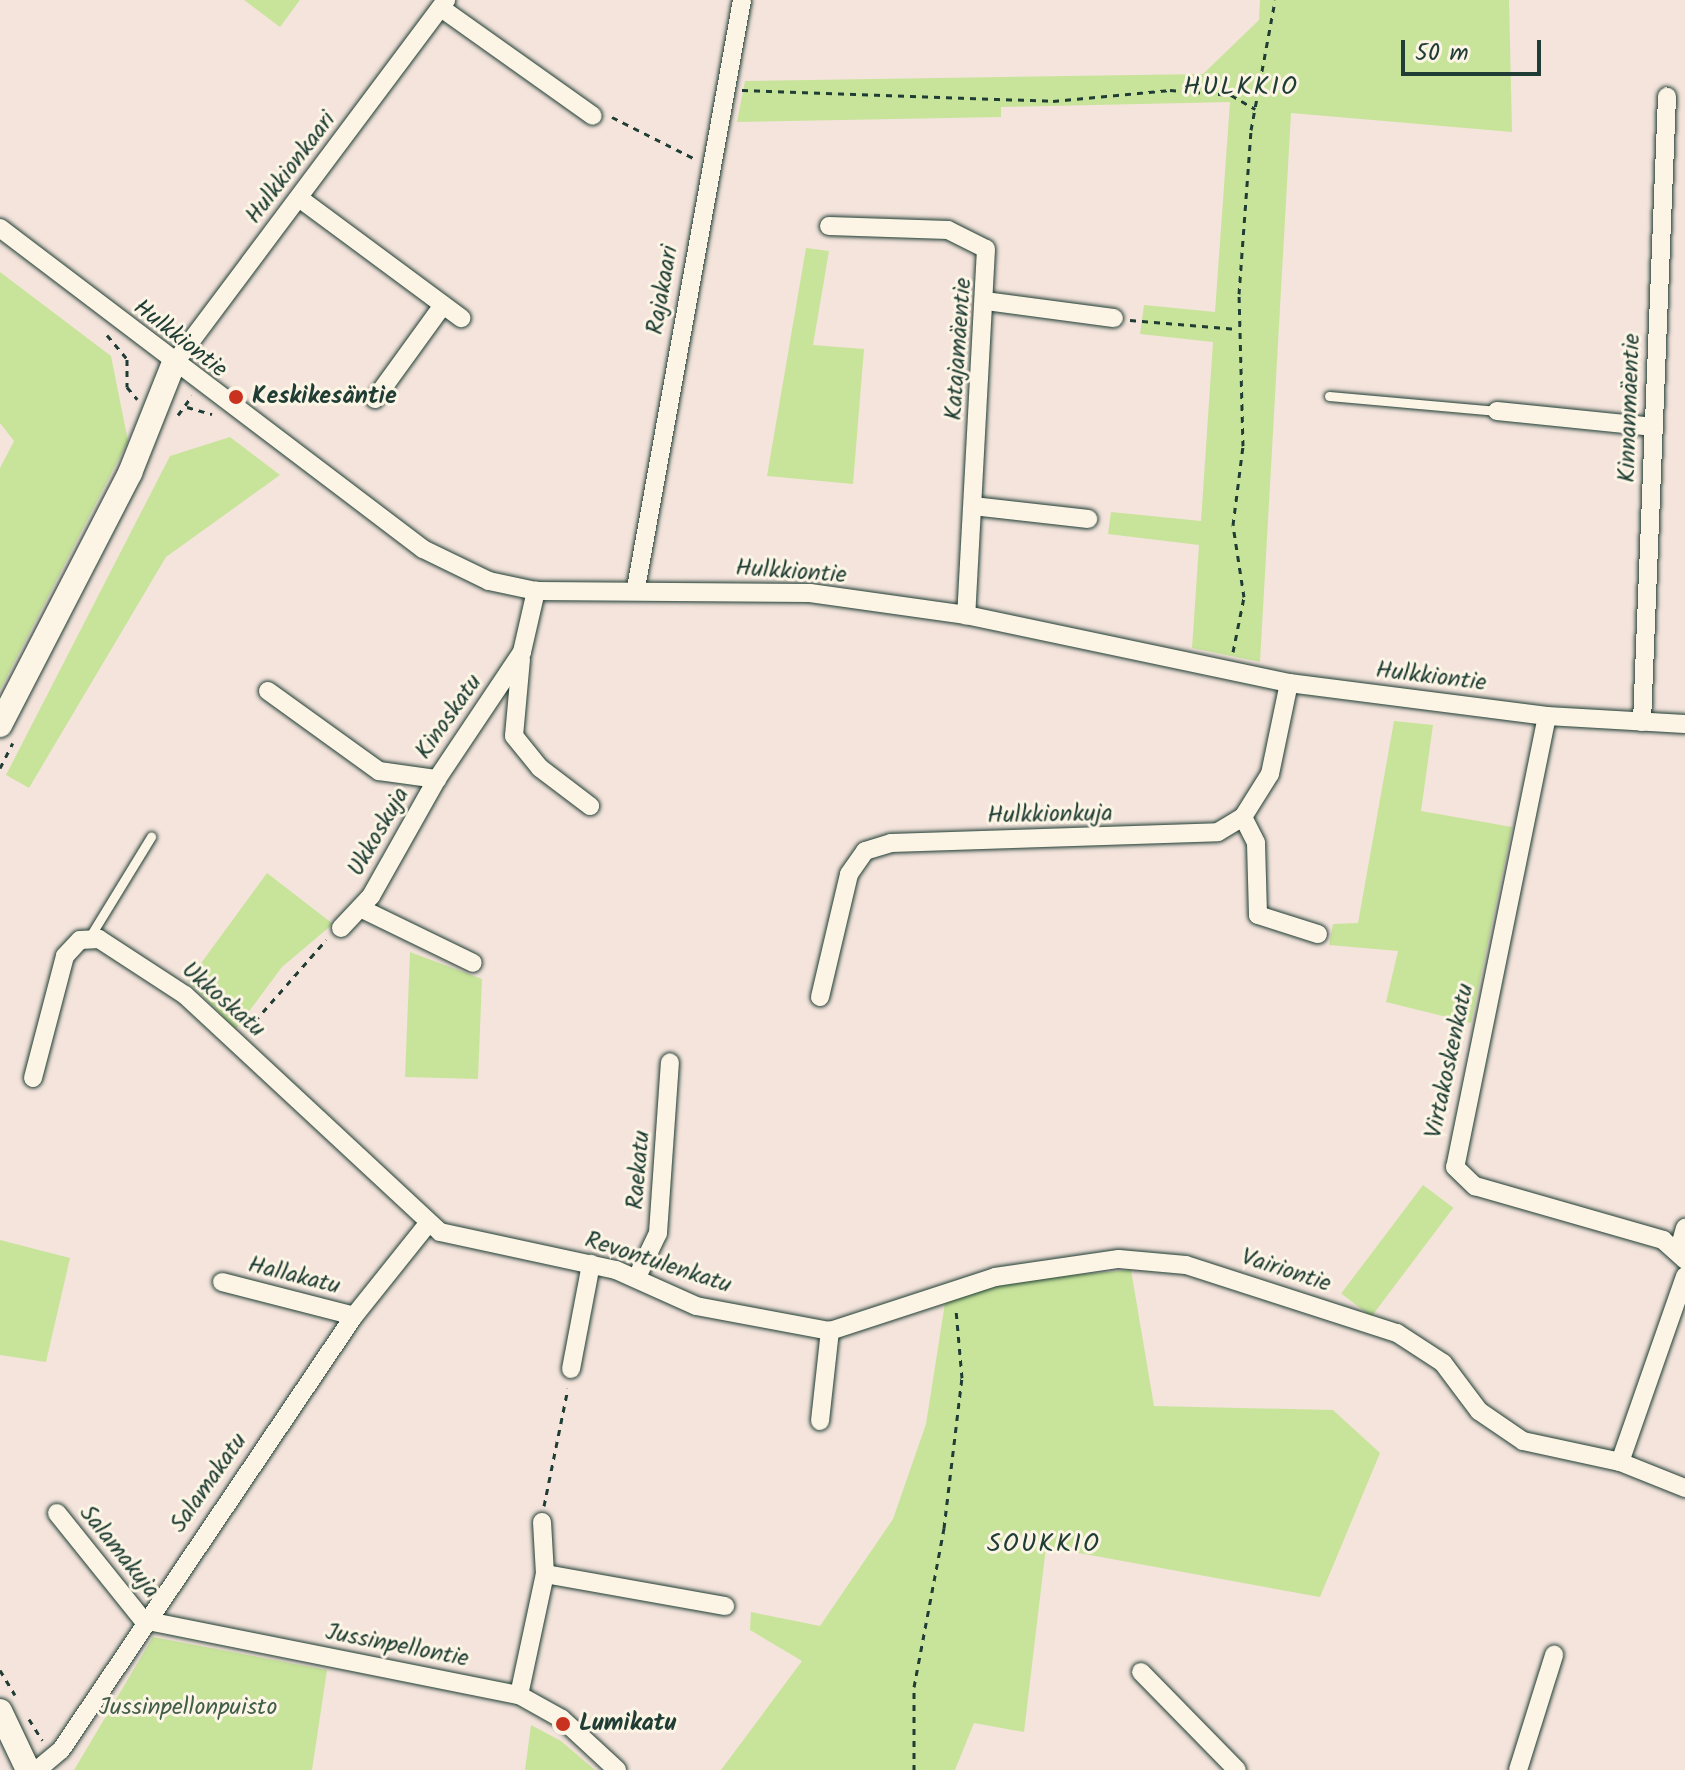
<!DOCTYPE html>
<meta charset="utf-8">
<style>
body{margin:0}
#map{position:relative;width:1685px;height:1770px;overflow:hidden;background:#f4e4dc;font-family:Kalam,sans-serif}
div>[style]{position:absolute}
.green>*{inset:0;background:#c8e49b;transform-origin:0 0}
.path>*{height:3px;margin-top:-1.5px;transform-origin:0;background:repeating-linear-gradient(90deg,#1f3d34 0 6px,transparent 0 12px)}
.roads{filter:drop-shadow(0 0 2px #1f3d34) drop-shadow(0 0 2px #1f3d34)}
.lane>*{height:9px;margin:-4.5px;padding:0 4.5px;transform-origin:4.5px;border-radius:4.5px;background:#fcf5e5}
.street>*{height:18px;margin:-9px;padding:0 9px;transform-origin:9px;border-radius:9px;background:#fcf5e5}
.secondary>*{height:24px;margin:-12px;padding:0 12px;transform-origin:12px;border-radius:12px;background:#fcf5e5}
.dots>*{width:22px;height:22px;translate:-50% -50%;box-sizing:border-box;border:4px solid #fcf5e5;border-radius:50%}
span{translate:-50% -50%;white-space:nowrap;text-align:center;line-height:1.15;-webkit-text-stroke:6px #fcf5e5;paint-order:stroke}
.street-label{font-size:24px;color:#1f3d34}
.poi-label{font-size:24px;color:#1f3d34;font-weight:700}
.left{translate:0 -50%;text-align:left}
.park-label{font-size:24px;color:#415e49}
.neighbourhood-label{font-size:26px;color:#1f3d34;letter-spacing:2px}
.scale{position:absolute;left:1401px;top:40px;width:140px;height:36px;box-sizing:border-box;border:4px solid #1f3d34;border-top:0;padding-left:10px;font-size:24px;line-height:28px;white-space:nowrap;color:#1f3d34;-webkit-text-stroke:6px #fcf5e5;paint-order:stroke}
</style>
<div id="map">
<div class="green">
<i style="clip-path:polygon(244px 0,300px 0,280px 27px)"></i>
<i style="clip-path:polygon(1260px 0,1509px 0,1512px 132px,1291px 113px,1260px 662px,1192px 648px,1199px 545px,1108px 534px,1111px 512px,1201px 521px,1213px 342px,1140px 334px,1144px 305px,1215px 312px,1230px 102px,1001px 107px,1001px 117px,737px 122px,745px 81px,1203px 74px,1259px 20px)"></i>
<i style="clip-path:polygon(806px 248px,829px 251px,813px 345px,864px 349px,853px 484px,767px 476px)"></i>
<i style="clip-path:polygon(0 272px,111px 356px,128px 441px,0 690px,0 468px,14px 441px,0 423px)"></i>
<i style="clip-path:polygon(230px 437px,280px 475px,166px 557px,29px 788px,6px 775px,170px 456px)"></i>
<i style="clip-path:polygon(1394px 721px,1433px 725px,1421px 811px,1512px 827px,1471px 1023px,1386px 1002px,1398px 951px,1329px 945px,1333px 924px,1358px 923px)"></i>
<i style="clip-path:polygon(267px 873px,333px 924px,282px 967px,236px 1029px,188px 981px)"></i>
<i style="clip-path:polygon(410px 952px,482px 979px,478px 1079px,405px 1077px)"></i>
<i style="left:1423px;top:1185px;width:38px;height:136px;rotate:37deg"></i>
<i style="clip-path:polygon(0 1240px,70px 1258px,46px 1362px,0 1355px)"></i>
<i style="clip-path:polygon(1131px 1270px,1154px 1406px,1333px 1410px,1380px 1453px,1320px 1597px,1046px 1547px,1024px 1732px,974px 1723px,955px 1770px,721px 1770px,802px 1661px,750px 1630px,751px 1612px,820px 1626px,893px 1519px,926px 1424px,945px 1303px,961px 1291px,1013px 1280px)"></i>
<i style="clip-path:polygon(153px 1637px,327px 1670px,312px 1770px,74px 1770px)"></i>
<i style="clip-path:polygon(531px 1725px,561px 1741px,595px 1770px,525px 1770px)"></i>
</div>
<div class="path">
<i style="left:742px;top:90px;width:311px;rotate:2deg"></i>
<i style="left:1053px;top:101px;width:118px;rotate:-5.4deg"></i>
<i style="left:1170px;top:90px;width:61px;rotate:4.7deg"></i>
<i style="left:1231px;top:95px;width:28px;rotate:30deg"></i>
<i style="left:612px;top:117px;width:93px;rotate:26.8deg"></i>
<i style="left:1130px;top:320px;width:108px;rotate:4.8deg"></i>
<i style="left:161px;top:326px;width:17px;rotate:7deg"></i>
<i style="left:107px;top:335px;width:31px;rotate:50deg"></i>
<i style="left:127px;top:359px;width:28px;rotate:90deg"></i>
<i style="left:127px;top:387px;width:16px;rotate:50deg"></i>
<i style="left:187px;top:407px;width:26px;rotate:16deg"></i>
<i style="left:178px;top:415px;width:24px;rotate:-54deg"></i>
<i style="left:1233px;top:652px;width:56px;rotate:-78.7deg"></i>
<i style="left:1244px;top:597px;width:73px;rotate:-98.7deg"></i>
<i style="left:1233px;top:525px;width:80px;rotate:-82.8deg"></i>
<i style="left:1243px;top:446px;width:152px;rotate:-91.5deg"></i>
<i style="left:1239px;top:294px;width:164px;rotate:-85.8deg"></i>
<i style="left:1251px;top:130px;width:132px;rotate:-79.5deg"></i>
<i style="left:0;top:768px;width:28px;rotate:-63deg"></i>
<i style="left:247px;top:1030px;width:120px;rotate:-48.7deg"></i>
<i style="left:544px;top:1506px;width:120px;rotate:-78.5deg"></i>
<i style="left:0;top:1670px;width:29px;rotate:59deg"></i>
<i style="left:29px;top:1719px;width:25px;rotate:58deg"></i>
<i style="left:914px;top:1770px;width:83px;rotate:-90deg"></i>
<i style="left:914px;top:1687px;width:162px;rotate:-79.3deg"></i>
<i style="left:944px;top:1528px;width:151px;rotate:-83.2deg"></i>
<i style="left:962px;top:1378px;width:68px;rotate:-95deg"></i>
</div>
<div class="roads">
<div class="lane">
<i style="left:1329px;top:396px;width:169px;rotate:5.1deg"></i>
<i style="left:89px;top:938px;width:119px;rotate:-58.5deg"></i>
</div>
<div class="street">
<i style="left:441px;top:8px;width:186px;rotate:35.4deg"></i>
<i style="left:299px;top:198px;width:202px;rotate:36.5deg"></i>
<i style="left:829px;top:226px;width:119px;rotate:1.9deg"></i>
<i style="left:948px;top:230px;width:42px;rotate:26.6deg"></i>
<i style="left:986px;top:249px;width:367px;rotate:93.1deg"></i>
<i style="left:0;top:228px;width:531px;rotate:37.19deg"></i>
<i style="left:423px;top:549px;width:73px;rotate:25.9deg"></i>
<i style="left:489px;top:581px;width:48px;rotate:12deg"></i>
<i style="left:536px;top:591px;width:274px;rotate:0.4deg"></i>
<i style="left:810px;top:593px;width:158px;rotate:8deg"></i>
<i style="left:966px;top:615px;width:330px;rotate:11.9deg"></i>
<i style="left:1289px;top:683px;width:260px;rotate:7.3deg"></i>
<i style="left:1547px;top:716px;width:138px;rotate:3.3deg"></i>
<i style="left:986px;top:301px;width:129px;rotate:7.6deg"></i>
<i style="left:173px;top:365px;width:456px;rotate:-53.2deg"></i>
<i style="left:375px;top:399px;width:116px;rotate:-54.1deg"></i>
<i style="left:1497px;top:411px;width:158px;rotate:5.8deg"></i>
<i style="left:973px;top:506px;width:116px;rotate:6.4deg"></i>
<i style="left:636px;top:588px;width:597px;rotate:-79.78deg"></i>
<i style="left:521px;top:659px;width:77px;rotate:95.2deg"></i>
<i style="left:514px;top:736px;width:41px;rotate:50.9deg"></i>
<i style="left:540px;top:768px;width:63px;rotate:37.2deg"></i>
<i style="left:268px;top:691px;width:137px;rotate:35.8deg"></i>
<i style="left:379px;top:771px;width:59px;rotate:7.9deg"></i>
<i style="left:437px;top:779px;width:153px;rotate:-56.2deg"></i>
<i style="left:522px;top:652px;width:63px;rotate:-77.1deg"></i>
<i style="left:1547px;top:716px;width:460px;rotate:101.5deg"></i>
<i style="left:1455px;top:1167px;width:28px;rotate:44deg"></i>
<i style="left:1475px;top:1186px;width:196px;rotate:16deg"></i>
<i style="left:1663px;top:1240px;width:30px;rotate:42deg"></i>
<i style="left:1642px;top:722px;width:626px;rotate:-87.71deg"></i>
<i style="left:1243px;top:817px;width:29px;rotate:63deg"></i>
<i style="left:1256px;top:843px;width:72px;rotate:88.4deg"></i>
<i style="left:1258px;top:915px;width:63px;rotate:17.6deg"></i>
<i style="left:362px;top:909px;width:123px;rotate:25.9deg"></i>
<i style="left:341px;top:928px;width:44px;rotate:-46.8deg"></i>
<i style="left:371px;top:896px;width:134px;rotate:-60.6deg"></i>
<i style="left:820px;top:997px;width:126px;rotate:-76.7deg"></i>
<i style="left:849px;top:874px;width:28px;rotate:-55deg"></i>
<i style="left:865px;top:851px;width:27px;rotate:-17deg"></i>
<i style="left:891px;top:843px;width:327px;rotate:-1.9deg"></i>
<i style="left:1218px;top:832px;width:29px;rotate:-31deg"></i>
<i style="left:1243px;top:817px;width:51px;rotate:-57.9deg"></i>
<i style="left:1270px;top:774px;width:93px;rotate:-78.2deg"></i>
<i style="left:33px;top:1078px;width:126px;rotate:-75.3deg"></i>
<i style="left:65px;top:956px;width:22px;rotate:-47deg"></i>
<i style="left:80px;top:940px;width:19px;rotate:-3deg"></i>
<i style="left:99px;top:939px;width:103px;rotate:33.1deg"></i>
<i style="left:185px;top:995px;width:348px;rotate:42.9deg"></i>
<i style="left:440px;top:1232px;width:180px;rotate:12.2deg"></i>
<i style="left:616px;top:1270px;width:88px;rotate:24.2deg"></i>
<i style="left:696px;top:1306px;width:136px;rotate:10.6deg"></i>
<i style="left:830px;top:1331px;width:174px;rotate:-18.1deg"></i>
<i style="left:995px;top:1277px;width:125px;rotate:-8.3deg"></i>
<i style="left:1119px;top:1259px;width:67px;rotate:5.1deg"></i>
<i style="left:1186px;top:1265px;width:222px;rotate:17.9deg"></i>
<i style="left:1397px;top:1333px;width:55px;rotate:33.1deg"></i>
<i style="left:1443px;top:1363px;width:60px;rotate:53.1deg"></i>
<i style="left:1479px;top:1411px;width:53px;rotate:34.3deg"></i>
<i style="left:1523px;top:1441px;width:99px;rotate:12.2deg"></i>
<i style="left:1620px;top:1462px;width:70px;rotate:21.8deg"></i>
<i style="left:1679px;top:1249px;width:22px;rotate:-74deg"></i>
<i style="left:637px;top:1277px;width:49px;rotate:-64.5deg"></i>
<i style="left:658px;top:1233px;width:171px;rotate:-86deg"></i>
<i style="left:222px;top:1282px;width:136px;rotate:14.4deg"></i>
<i style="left:571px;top:1369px;width:107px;rotate:-79.2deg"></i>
<i style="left:820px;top:1421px;width:91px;rotate:-83.7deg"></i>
<i style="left:1620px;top:1462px;width:197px;rotate:-70.7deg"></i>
<i style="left:57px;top:1513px;width:137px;rotate:51.2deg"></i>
<i style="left:143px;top:1620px;width:383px;rotate:11.3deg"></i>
<i style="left:519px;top:1695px;width:49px;rotate:29.2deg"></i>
<i style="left:562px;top:1719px;width:75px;rotate:42.8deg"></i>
<i style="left:545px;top:1574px;width:183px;rotate:10.1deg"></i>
<i style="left:1141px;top:1672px;width:137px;rotate:45.6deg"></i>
<i style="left:519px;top:1695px;width:124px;rotate:-77.9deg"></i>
<i style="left:545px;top:1574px;width:52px;rotate:-93.3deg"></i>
<i style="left:37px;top:1770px;width:31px;rotate:-40deg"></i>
<i style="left:61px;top:1750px;width:524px;rotate:-55.98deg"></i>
<i style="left:354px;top:1316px;width:115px;rotate:-51.3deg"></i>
<i style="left:1518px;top:1770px;width:121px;rotate:-72.6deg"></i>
</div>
<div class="secondary">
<i style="left:0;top:725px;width:284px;rotate:-62.7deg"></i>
<i style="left:130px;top:473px;width:116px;rotate:-68.3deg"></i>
<i style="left:0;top:1711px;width:65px;rotate:64.6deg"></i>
</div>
</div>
<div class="dots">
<i style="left:236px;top:397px;background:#c8321e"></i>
<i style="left:563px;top:1724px;background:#c8321e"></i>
</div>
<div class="street-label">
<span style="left:291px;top:168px;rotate:-53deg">Hulkkionkaari</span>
<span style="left:663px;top:290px;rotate:-80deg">Rajakaari</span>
<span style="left:180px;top:339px;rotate:38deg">Hulkkiontie</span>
<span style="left:959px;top:349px;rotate:-86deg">Katajamäentie</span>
<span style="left:1630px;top:408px;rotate:-88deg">Kinnanmäentie</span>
<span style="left:791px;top:572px;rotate:4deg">Hulkkiontie</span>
<span style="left:1431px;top:677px;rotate:7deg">Hulkkiontie</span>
<span style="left:449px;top:717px;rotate:-55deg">Kinoskatu</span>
<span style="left:1050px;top:815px;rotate:-1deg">Hulkkionkuja</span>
<span style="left:379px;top:832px;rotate:-60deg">Ukkoskuja</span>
<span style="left:223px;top:1000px;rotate:41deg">Ukkoskatu</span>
<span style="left:1450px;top:1061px;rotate:-78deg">Virtakoskenkatu</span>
<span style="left:639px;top:1170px;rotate:-85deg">Raekatu</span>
<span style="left:658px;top:1263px;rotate:18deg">Revontulenkatu</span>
<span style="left:1286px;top:1271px;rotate:18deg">Vairiontie</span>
<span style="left:294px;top:1276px;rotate:14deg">Hallakatu</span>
<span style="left:209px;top:1483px;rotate:-55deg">Salamakatu</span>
<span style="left:119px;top:1552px;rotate:51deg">Salamakuja</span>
<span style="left:397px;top:1646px;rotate:11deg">Jussinpellontie</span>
</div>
<div class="poi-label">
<span class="left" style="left:252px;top:397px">Keskikesäntie</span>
<span class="left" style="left:579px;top:1724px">Lumikatu</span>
</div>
<div class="park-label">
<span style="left:188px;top:1708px">Jussinpellonpuisto</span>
</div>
<div class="neighbourhood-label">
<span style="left:1241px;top:88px">HULKKIO</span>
<span style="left:1044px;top:1545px">SOUKKIO</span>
</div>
<div class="scale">50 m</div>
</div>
